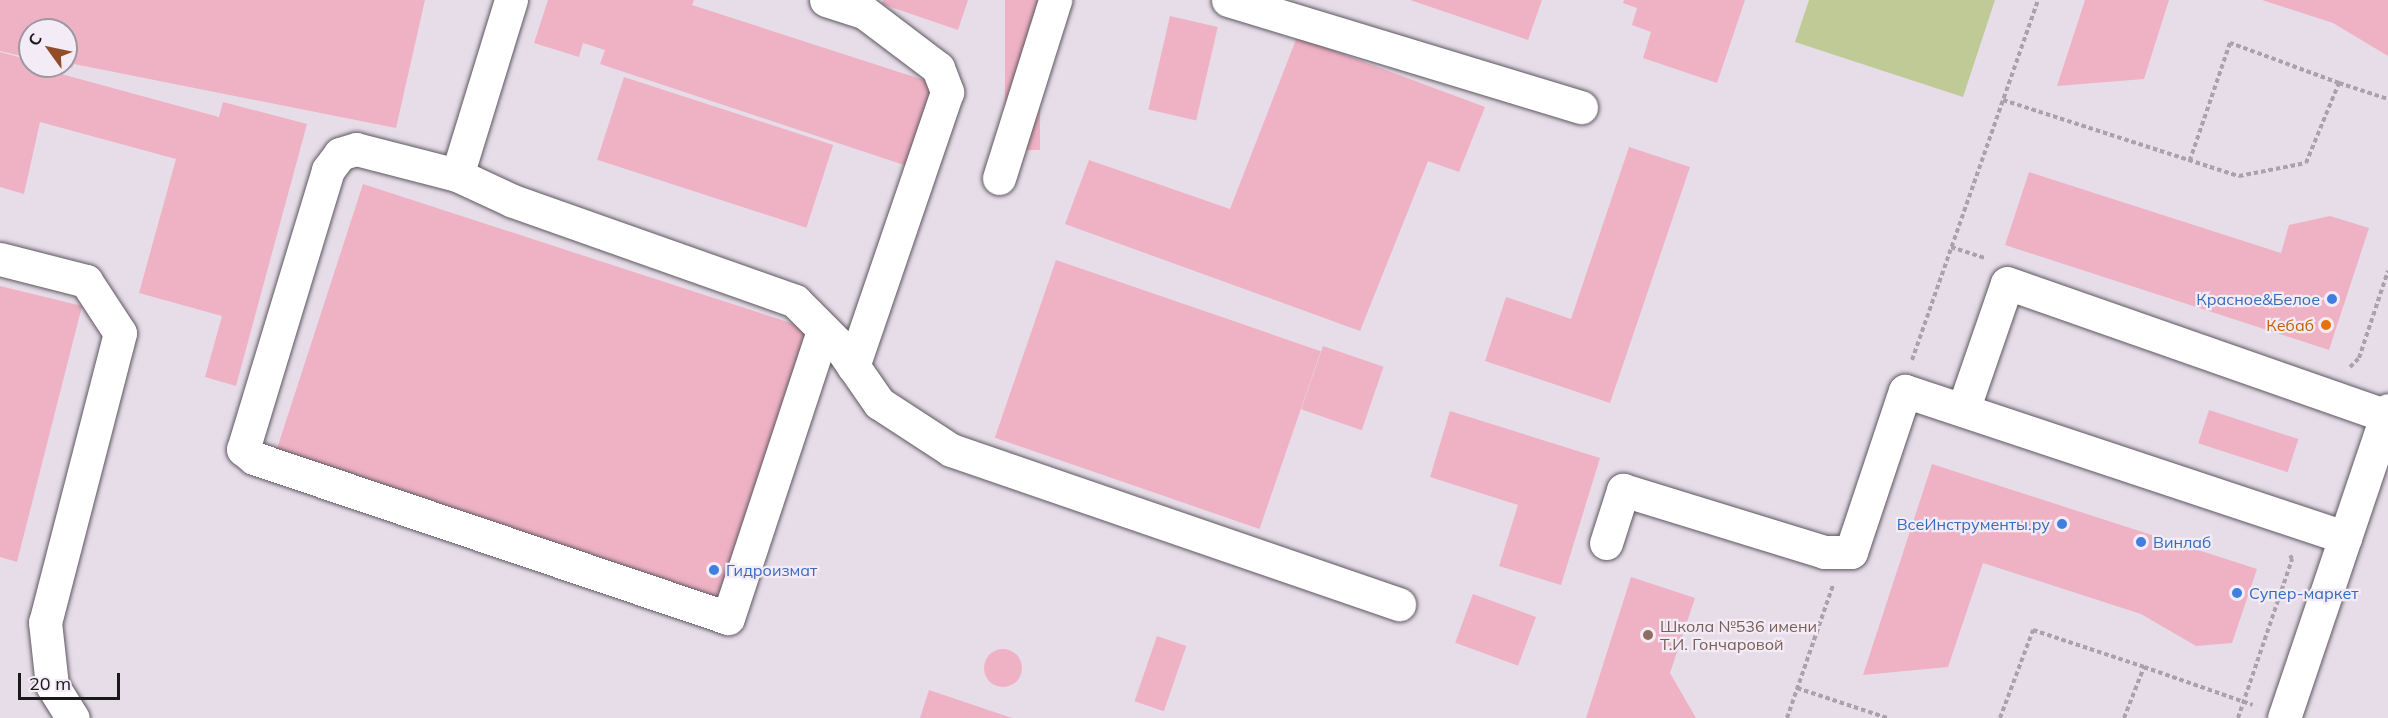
<!DOCTYPE html>
<meta charset="utf-8">
<style>
body{margin:0}
#map{position:relative;width:2388px;height:718px;overflow:hidden;background:#e6dde8;font-family:Mulish,sans-serif}
div>[style]{position:absolute}
.green>*{inset:0;background:#bfca96}
.building>*{inset:0;background:#efb2c5;transform-origin:0 0}
.round{border-radius:50%}
.path>*{height:4px;margin-top:-2px;transform-origin:0;background:repeating-linear-gradient(90deg,#a9a2aa 0 4.5px,transparent 0 7.5px)}
.roads{filter:drop-shadow(0 0 2px #5e5760) drop-shadow(0 0 2px #5e5760)}
.minor>*{height:33px;margin:-16.5px;padding:0 16.5px;transform-origin:16.5px;border-radius:16.5px;background:#fff}
.dots>*{width:16px;height:16px;translate:-50% -50%;box-sizing:border-box;border:3px solid #f3ebf5;border-radius:50%}
span{translate:-50% -50%;white-space:nowrap;text-align:center;line-height:1.15;-webkit-text-stroke:4.5px #f3ebf5;paint-order:stroke}
.shop-label{font-size:16px;color:#366cbe}
.right{translate:-100% -50%;text-align:right}
.left{translate:0 -50%;text-align:left}
.food-label{font-size:16px;color:#c56008}
.education-label{font-size:16px;color:#785e54}
.north{position:absolute;left:18px;top:18px;width:60px;height:60px;box-sizing:border-box;background:#f3ebf5;border:2px solid #9d979e;border-radius:50%;rotate:303deg;font-size:16px;font-weight:700;line-height:24px;text-align:center;color:#1b181c}
.north::after{content:'';display:block;margin:auto;width:21px;height:27px;background:#934c28;clip-path:polygon(50% 0,100% 100%,50% 72%,0 100%)}
.scale{position:absolute;left:18px;top:673px;width:102px;height:27px;box-sizing:border-box;border:3px solid #1b181c;border-top:0;padding-left:8px;font-size:18px;line-height:21px;white-space:nowrap;color:#1b181c;-webkit-text-stroke:4px #f3ebf5;paint-order:stroke}
</style>
<div id="map">
<div class="green">
<i style="clip-path:polygon(1809px 0,1995px 0,1963px 97px,1795px 42px)"></i>
</div>
<div class="building">
<i style="clip-path:polygon(0 0,425px 0,396px 128px,74px 64px,72px 68px,66px 67px,66px 30px,30px 30px,30px 58px,0 51px)"></i>
<i style="clip-path:polygon(548px 0,694px 0,692px 5px,933px 83px,907px 166px,600px 64px,605px 50px,583px 43px,579px 57px,534px 43px)"></i>
<i style="clip-path:polygon(883px 0,968px 0,958px 30px,882px 4px)"></i>
<i style="left:1005px;top:0;width:35px;height:150px"></i>
<i style="clip-path:polygon(1410px 0,1542px 0,1528px 40px)"></i>
<i style="clip-path:polygon(1624px 0,1745px 0,1717px 83px,1643px 58px,1651px 32px,1632px 25px,1637px 8px,1623px 3px)"></i>
<i style="clip-path:polygon(2085px 0,2169px 0,2144px 79px,2057px 86px)"></i>
<i style="clip-path:polygon(2262px 0,2388px 0,2388px 56px,2333px 23px)"></i>
<i style="left:1170px;top:16px;width:49px;height:96px;rotate:13deg"></i>
<i style="clip-path:polygon(1297px 37px,1485px 107px,1459px 172px,1428px 161px,1360px 331px,1065px 224px,1089px 160px,1230px 209px)"></i>
<i style="clip-path:polygon(0 52px,30px 60px,30px 66px,52px 66px,54px 72px,219px 117px,223px 102px,307px 124px,236px 386px,205px 377px,222px 316px,139px 293px,176px 159px,40px 122px,24px 194px,0 187px)"></i>
<i style="left:624px;top:77px;width:220px;height:87px;rotate:18deg"></i>
<i style="clip-path:polygon(1629px 147px,1690px 167px,1610px 403px,1485px 361px,1506px 297px,1571px 319px)"></i>
<i style="clip-path:polygon(2029px 172px,2281px 253px,2289px 225px,2330px 216px,2369px 228px,2329px 350px,2005px 245px)"></i>
<i style="left:363px;top:184px;width:470px;height:285px;rotate:18deg"></i>
<i style="left:1056px;top:260px;width:280px;height:188px;rotate:19deg"></i>
<i style="clip-path:polygon(0 286px,82px 306px,17px 562px,0 557px)"></i>
<i style="left:1323px;top:346px;width:64px;height:67px;rotate:19deg"></i>
<i style="left:2209px;top:410px;width:94px;height:35px;rotate:18deg"></i>
<i style="clip-path:polygon(1450px 411px,1600px 458px,1561px 585px,1499px 566px,1518px 505px,1430px 477px)"></i>
<i style="clip-path:polygon(1932px 464px,2257px 569px,2232px 643px,2196px 646px,2141px 614px,1983px 563px,1948px 667px,1863px 675px)"></i>
<i style="clip-path:polygon(1631px 577px,1695px 598px,1670px 673px,1696px 718px,1586px 718px)"></i>
<i style="left:1473px;top:594px;width:67px;height:52px;rotate:20deg"></i>
<i style="left:1157px;top:636px;width:31px;height:69px;rotate:19deg"></i>
<i class="round" style="left:984px;top:649px;width:38px;height:38px"></i>
<i style="clip-path:polygon(929px 690px,1012px 718px,920px 718px)"></i>
</div>
<div class="path">
<i style="left:2339px;top:83px;width:52px;rotate:18.1deg"></i>
<i style="left:2003px;top:100px;width:248px;rotate:17.9deg"></i>
<i style="left:2239px;top:176px;width:68px;rotate:-11deg"></i>
<i style="left:2306px;top:163px;width:87px;rotate:-67.6deg"></i>
<i style="left:2339px;top:83px;width:116px;rotate:-159.8deg"></i>
<i style="left:2230px;top:43px;width:124px;rotate:108.9deg"></i>
<i style="left:1951px;top:247px;width:35px;rotate:18deg"></i>
<i style="left:1912px;top:360px;width:381px;rotate:-70.7deg"></i>
<i style="left:2350px;top:367px;width:13px;rotate:-45deg"></i>
<i style="left:2359px;top:358px;width:92px;rotate:-71.6deg"></i>
<i style="left:1797px;top:688px;width:95px;rotate:18.4deg"></i>
<i style="left:1787px;top:718px;width:141px;rotate:-70.9deg"></i>
<i style="left:2000px;top:718px;width:94px;rotate:-69.4deg"></i>
<i style="left:2033px;top:630px;width:117px;rotate:18.4deg"></i>
<i style="left:2124px;top:718px;width:55px;rotate:-68.6deg"></i>
<i style="left:2144px;top:667px;width:115px;rotate:19.2deg"></i>
<i style="left:2238px;top:718px;width:168px;rotate:-71.2deg"></i>
<i style="left:2292px;top:559px;width:4px;rotate:-117deg"></i>
</div>
<div class="roads">
<div class="minor">
<i style="left:511px;top:0;width:183px;rotate:107.1deg"></i>
<i style="left:457px;top:175px;width:62px;rotate:24.9deg"></i>
<i style="left:513px;top:201px;width:299px;rotate:19.5deg"></i>
<i style="left:795px;top:301px;width:61px;rotate:45deg"></i>
<i style="left:838px;top:344px;width:72px;rotate:55.2deg"></i>
<i style="left:879px;top:403px;width:86px;rotate:33.1deg"></i>
<i style="left:951px;top:450px;width:474px;rotate:19deg"></i>
<i style="left:826px;top:0;width:40px;rotate:18deg"></i>
<i style="left:864px;top:12px;width:93px;rotate:37.1deg"></i>
<i style="left:938px;top:68px;width:26px;rotate:69deg"></i>
<i style="left:947px;top:92px;width:290px;rotate:108.9deg"></i>
<i style="left:1228px;top:0;width:369px;rotate:16.9deg"></i>
<i style="left:457px;top:175px;width:104px;rotate:-165.6deg"></i>
<i style="left:356px;top:149px;width:17px;rotate:163deg"></i>
<i style="left:340px;top:154px;width:20px;rotate:127deg"></i>
<i style="left:328px;top:170px;width:292px;rotate:106.9deg"></i>
<i style="left:243px;top:449px;width:14px;rotate:39deg"></i>
<i style="left:254px;top:458px;width:500px;rotate:18.65deg"></i>
<i style="left:728px;top:618px;width:303px;rotate:-71.7deg"></i>
<i style="left:999px;top:178px;width:187px;rotate:-72.5deg"></i>
<i style="left:0;top:259px;width:89px;rotate:14.3deg"></i>
<i style="left:86px;top:281px;width:62px;rotate:56.8deg"></i>
<i style="left:120px;top:333px;width:299px;rotate:104.5deg"></i>
<i style="left:45px;top:622px;width:63px;rotate:83.7deg"></i>
<i style="left:52px;top:685px;width:39px;rotate:58deg"></i>
<i style="left:1963px;top:410px;width:134px;rotate:-70.9deg"></i>
<i style="left:2007px;top:283px;width:402px;rotate:19.3deg"></i>
<i style="left:1606px;top:543px;width:56px;rotate:-72.2deg"></i>
<i style="left:1623px;top:490px;width:210px;rotate:17.1deg"></i>
<i style="left:1824px;top:552px;width:27px"></i>
<i style="left:1851px;top:552px;width:170px;rotate:-71.5deg"></i>
<i style="left:1905px;top:391px;width:464px;rotate:18.4deg"></i>
<i style="left:2284px;top:718px;width:325px;rotate:-71.3deg"></i>
</div>
</div>
<div class="dots">
<i style="left:2332px;top:299px;background:#3f7fe0"></i>
<i style="left:2326px;top:325px;background:#e8710a"></i>
<i style="left:2062px;top:524px;background:#3f7fe0"></i>
<i style="left:2141px;top:542px;background:#3f7fe0"></i>
<i style="left:714px;top:570px;background:#3f7fe0"></i>
<i style="left:2237px;top:593px;background:#3f7fe0"></i>
<i style="left:1648px;top:635px;background:#8d6e63"></i>
</div>
<div class="shop-label">
<span class="right" style="left:2320px;top:299px">Красное&amp;Белое</span>
<span class="right" style="left:2050px;top:524px">ВсеИнструменты.ру</span>
<span class="left" style="left:2153px;top:542px">Винлаб</span>
<span class="left" style="left:726px;top:570px">Гидроизмат</span>
<span class="left" style="left:2249px;top:593px">Супер-маркет</span>
</div>
<div class="food-label">
<span class="right" style="left:2314px;top:325px">Кебаб</span>
</div>
<div class="education-label">
<span class="left" style="left:1660px;top:635px">Школа №536 имени<br>Т.И. Гончаровой</span>
</div>
<div class="north">С</div>
<div class="scale">20 m</div>
</div>
